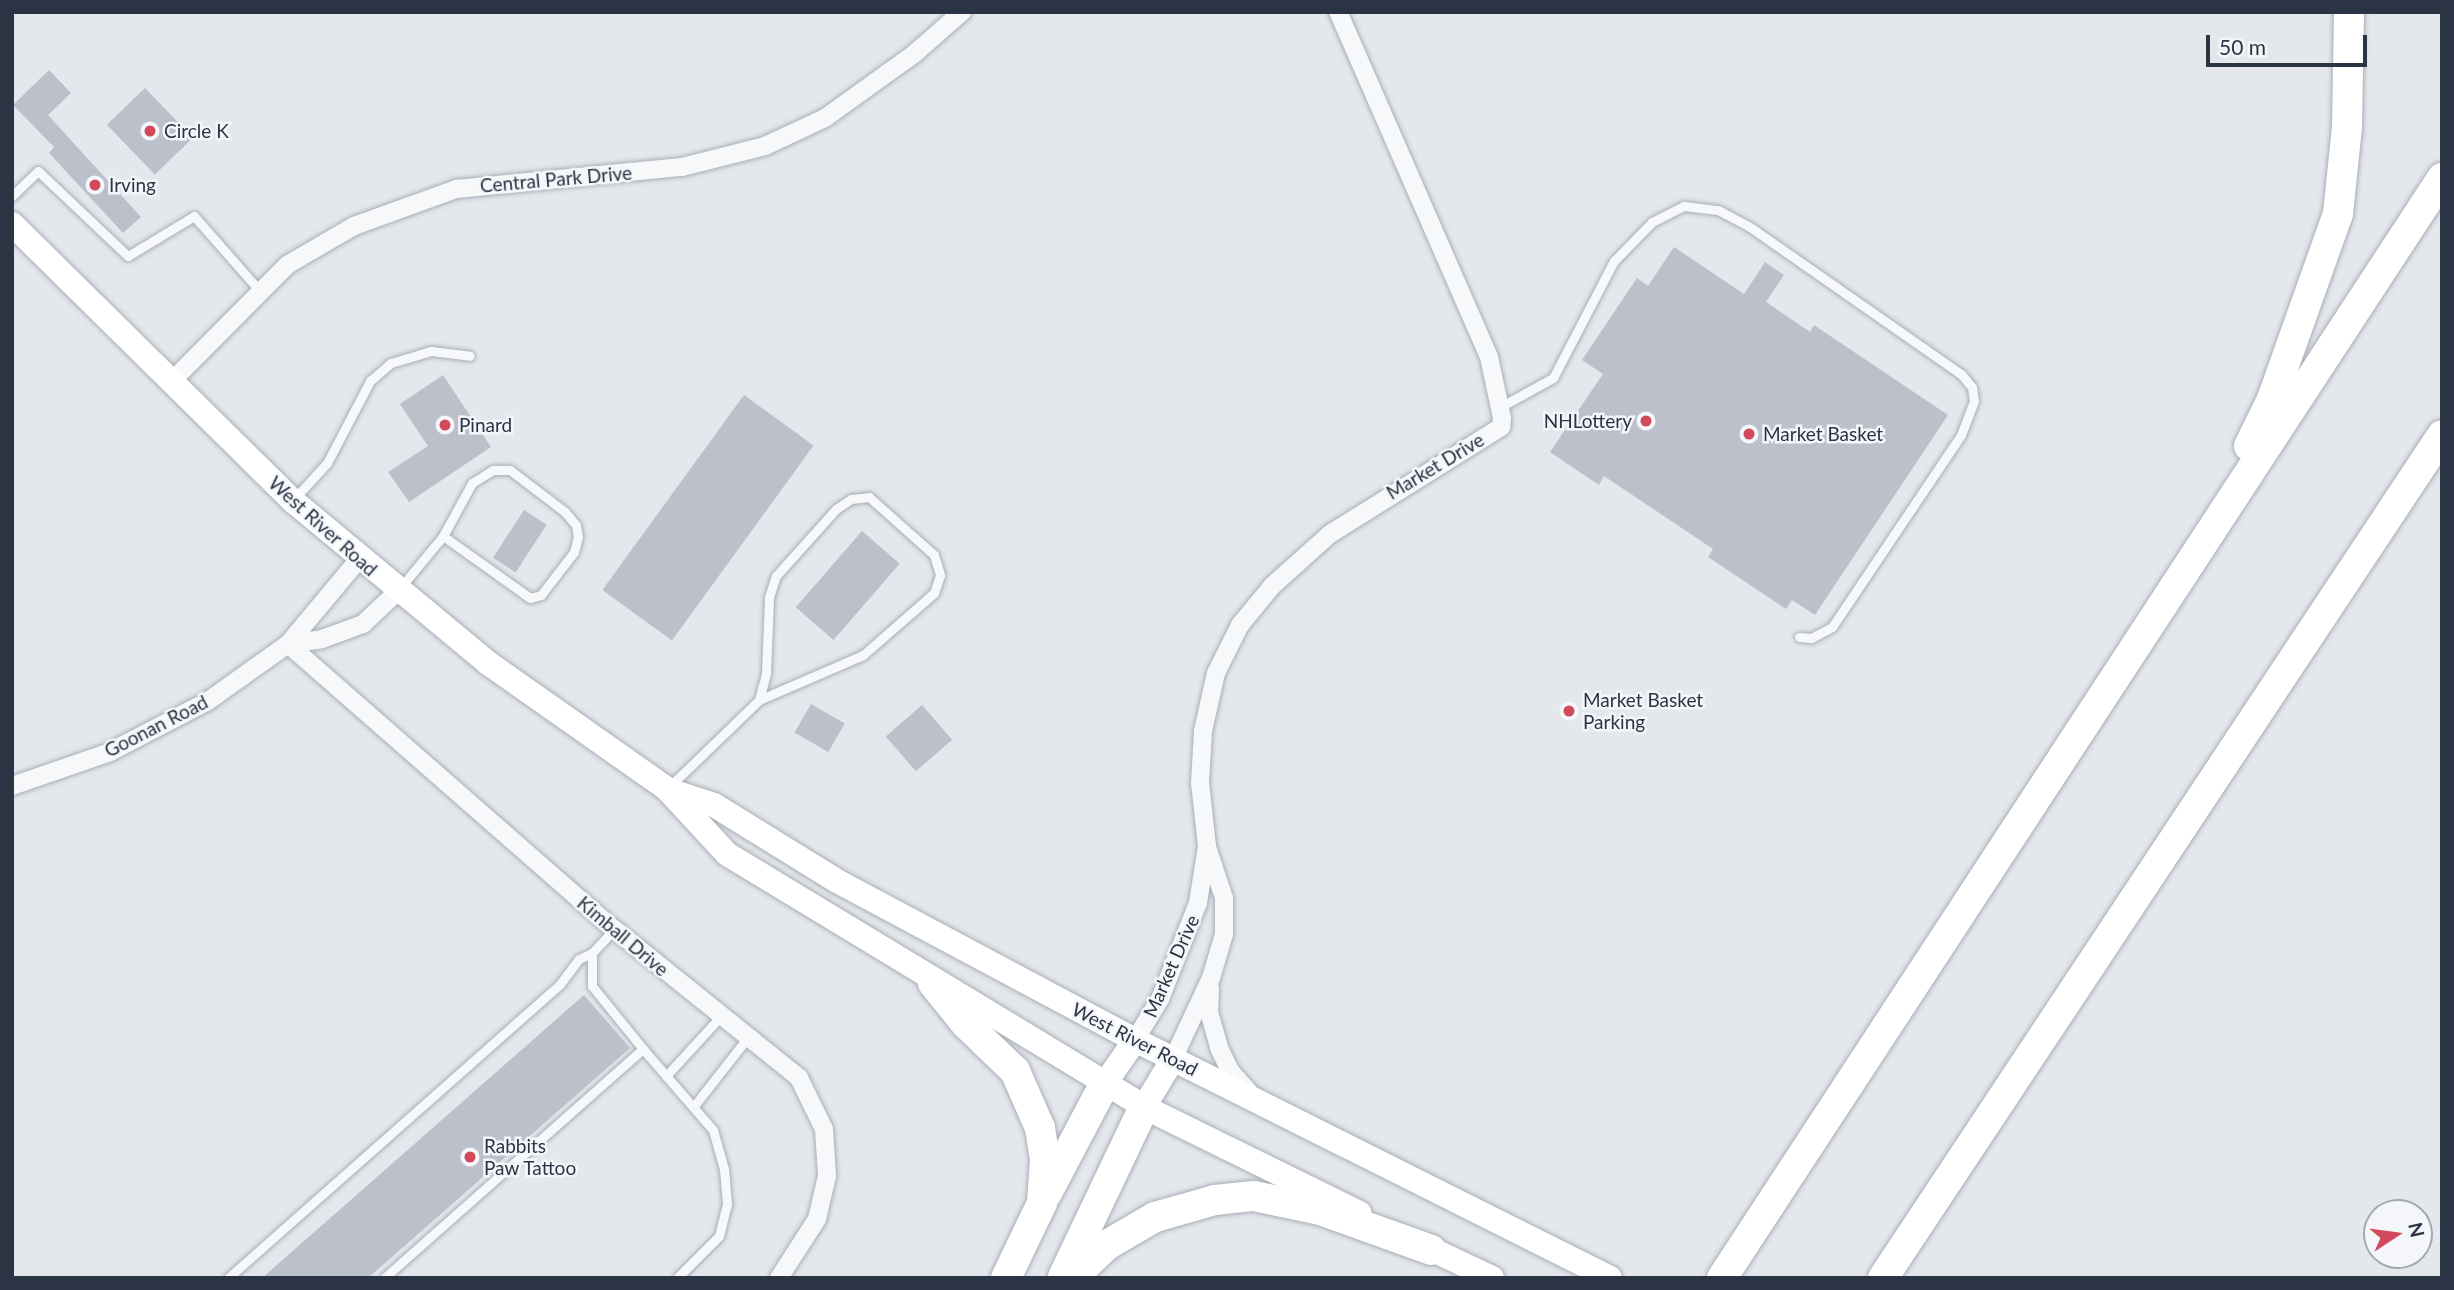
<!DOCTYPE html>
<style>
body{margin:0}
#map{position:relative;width:2454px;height:1290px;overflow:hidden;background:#e4e7ec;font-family:Lato,sans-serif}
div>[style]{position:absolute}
.building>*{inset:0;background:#bbc0ca;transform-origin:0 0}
.roads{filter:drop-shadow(0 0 2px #a9aeb7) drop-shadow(0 0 2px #a9aeb7)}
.lane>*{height:9px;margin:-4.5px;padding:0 4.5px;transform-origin:4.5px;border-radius:4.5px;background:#f7f8fa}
.street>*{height:18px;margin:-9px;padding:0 9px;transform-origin:9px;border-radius:9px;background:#f7f8fa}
.secondary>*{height:24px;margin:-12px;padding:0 12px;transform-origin:12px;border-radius:12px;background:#fff}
.highway>*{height:30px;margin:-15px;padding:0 15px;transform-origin:15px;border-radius:15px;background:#fff}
.dots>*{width:19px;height:19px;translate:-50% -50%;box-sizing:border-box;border:4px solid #f4f6f9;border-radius:50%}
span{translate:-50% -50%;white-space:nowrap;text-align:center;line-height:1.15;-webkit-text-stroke:5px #f4f6f9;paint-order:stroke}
.poi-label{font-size:19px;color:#2b3445}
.left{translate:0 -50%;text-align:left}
.right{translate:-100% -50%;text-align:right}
.street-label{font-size:19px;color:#2b3445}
.frame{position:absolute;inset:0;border:14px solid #2b3445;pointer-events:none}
.north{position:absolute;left:2363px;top:1199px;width:70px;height:70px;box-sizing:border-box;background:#f4f6f9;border:2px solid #a4a8b1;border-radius:50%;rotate:77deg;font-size:19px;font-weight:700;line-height:28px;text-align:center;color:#2b3445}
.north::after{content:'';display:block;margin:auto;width:24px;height:32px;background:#d1495b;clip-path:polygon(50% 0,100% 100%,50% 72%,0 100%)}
.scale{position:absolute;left:2206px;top:35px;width:161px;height:32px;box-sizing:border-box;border:4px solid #2b3445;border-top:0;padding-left:9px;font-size:21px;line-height:24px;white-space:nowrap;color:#2b3445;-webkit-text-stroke:5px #f4f6f9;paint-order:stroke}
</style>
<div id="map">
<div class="building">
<i style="clip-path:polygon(49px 70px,71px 93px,48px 115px,141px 217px,123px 233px,49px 153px,54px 147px,13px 105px)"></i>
<i style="left:145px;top:88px;width:69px;height:53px;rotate:46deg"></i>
<i style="clip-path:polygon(1674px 247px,1744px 294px,1765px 262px,1784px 275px,1766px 302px,1810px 332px,1814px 325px,1948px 415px,1815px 615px,1792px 600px,1786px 609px,1708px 557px,1713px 549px,1604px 476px,1599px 485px,1550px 452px,1603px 374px,1582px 360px,1637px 278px,1648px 286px)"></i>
<i style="clip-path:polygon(443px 375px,491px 447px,409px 502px,388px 472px,428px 446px,400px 404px)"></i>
<i style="left:744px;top:395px;width:86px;height:241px;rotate:36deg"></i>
<i style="left:524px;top:510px;width:27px;height:57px;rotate:33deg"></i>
<i style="left:862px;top:531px;width:50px;height:101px;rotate:41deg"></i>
<i style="left:811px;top:704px;width:39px;height:33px;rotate:30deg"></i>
<i style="left:922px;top:705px;width:46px;height:48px;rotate:49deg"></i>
<i style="clip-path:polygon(584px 995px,630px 1048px,368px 1278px,262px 1278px)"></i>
</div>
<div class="roads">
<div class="lane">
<i style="left:12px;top:196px;width:36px;rotate:-44deg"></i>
<i style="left:38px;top:171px;width:124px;rotate:43.4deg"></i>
<i style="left:128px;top:256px;width:77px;rotate:-31.2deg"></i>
<i style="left:194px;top:216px;width:98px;rotate:48.7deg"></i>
<i style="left:1502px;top:406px;width:58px;rotate:-28.8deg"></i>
<i style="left:1553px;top:378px;width:132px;rotate:-62.5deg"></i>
<i style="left:1614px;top:261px;width:54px;rotate:-45.7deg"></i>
<i style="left:1652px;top:222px;width:36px;rotate:-27deg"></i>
<i style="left:1684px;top:206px;width:34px;rotate:7deg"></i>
<i style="left:1718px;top:210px;width:36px;rotate:28deg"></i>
<i style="left:1750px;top:227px;width:257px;rotate:34.9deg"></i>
<i style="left:1961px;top:374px;width:17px;rotate:50deg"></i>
<i style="left:1972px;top:387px;width:14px;rotate:82deg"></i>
<i style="left:1974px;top:401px;width:36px;rotate:111deg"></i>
<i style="left:1961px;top:435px;width:231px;rotate:123.9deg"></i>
<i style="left:1832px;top:627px;width:24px;rotate:152deg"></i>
<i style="left:1811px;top:638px;width:12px;rotate:-175deg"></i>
<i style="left:294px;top:499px;width:49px;rotate:-47.5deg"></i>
<i style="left:327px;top:463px;width:93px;rotate:-62.3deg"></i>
<i style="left:370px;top:381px;width:28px;rotate:-41deg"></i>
<i style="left:391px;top:363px;width:42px;rotate:-16.7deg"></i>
<i style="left:431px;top:351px;width:39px;rotate:7deg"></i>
<i style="left:400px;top:588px;width:67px;rotate:-50.4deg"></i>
<i style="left:443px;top:536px;width:60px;rotate:-61.3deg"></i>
<i style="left:472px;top:483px;width:25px;rotate:-32deg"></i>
<i style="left:493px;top:470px;width:17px"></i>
<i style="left:510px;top:470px;width:69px;rotate:37.4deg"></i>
<i style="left:565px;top:512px;width:17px;rotate:50deg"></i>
<i style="left:576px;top:525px;width:12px;rotate:81deg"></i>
<i style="left:578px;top:537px;width:16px;rotate:105deg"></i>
<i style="left:574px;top:552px;width:54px;rotate:127.5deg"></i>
<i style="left:541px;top:595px;width:11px;rotate:165deg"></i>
<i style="left:530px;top:598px;width:107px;rotate:-144.5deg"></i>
<i style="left:668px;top:788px;width:127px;rotate:-44deg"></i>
<i style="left:759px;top:700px;width:28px;rotate:-75deg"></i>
<i style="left:766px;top:673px;width:76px;rotate:-87.7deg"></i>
<i style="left:769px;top:597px;width:22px;rotate:-72deg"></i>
<i style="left:776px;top:576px;width:90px;rotate:-48.2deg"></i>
<i style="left:836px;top:509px;width:18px;rotate:-34deg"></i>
<i style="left:851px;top:499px;width:18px;rotate:-6deg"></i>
<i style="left:869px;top:497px;width:87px;rotate:41.7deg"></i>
<i style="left:934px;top:555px;width:21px;rotate:73deg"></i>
<i style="left:940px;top:575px;width:19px;rotate:108deg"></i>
<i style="left:934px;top:593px;width:94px;rotate:138.9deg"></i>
<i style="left:863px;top:655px;width:113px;rotate:156.6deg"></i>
<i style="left:592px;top:953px;width:33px;rotate:90deg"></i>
<i style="left:592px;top:986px;width:81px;rotate:51deg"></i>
<i style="left:666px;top:1076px;width:81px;rotate:-47.5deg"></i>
<i style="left:694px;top:1106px;width:88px;rotate:-52deg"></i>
<i style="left:228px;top:1278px;width:443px;rotate:-41.5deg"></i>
<i style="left:560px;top:984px;width:31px;rotate:-53deg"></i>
<i style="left:579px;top:959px;width:14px;rotate:-25deg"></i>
<i style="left:592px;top:953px;width:33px;rotate:-47deg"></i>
<i style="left:384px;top:1278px;width:346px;rotate:-41.5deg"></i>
<i style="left:643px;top:1049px;width:107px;rotate:49.2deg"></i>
<i style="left:713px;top:1130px;width:41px;rotate:74.2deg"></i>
<i style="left:724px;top:1169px;width:35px;rotate:85deg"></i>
<i style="left:727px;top:1204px;width:33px;rotate:104deg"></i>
<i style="left:719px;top:1236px;width:59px;rotate:135deg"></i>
</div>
<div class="street">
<i style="left:170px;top:383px;width:166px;rotate:-45.2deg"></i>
<i style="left:287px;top:265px;width:78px;rotate:-30.2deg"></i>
<i style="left:354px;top:226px;width:109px;rotate:-19.9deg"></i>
<i style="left:456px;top:189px;width:227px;rotate:-5.6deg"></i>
<i style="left:682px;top:167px;width:86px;rotate:-14.2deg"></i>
<i style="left:765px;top:146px;width:66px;rotate:-25deg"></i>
<i style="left:825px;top:118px;width:110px;rotate:-35.7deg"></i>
<i style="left:914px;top:54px;width:64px;rotate:-41.2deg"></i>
<i style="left:288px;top:644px;width:433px;rotate:41.2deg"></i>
<i style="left:614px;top:929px;width:238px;rotate:38.8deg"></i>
<i style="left:799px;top:1078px;width:57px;rotate:63.9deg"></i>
<i style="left:824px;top:1129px;width:47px;rotate:86.3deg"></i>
<i style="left:827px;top:1176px;width:44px;rotate:103.1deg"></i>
<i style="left:817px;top:1219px;width:70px;rotate:122.8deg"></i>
<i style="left:288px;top:644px;width:34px;rotate:-8deg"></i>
<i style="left:322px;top:639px;width:44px;rotate:-20.1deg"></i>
<i style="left:363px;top:624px;width:47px;rotate:-43.3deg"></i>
<i style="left:12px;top:786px;width:104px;rotate:-19.1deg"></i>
<i style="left:110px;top:752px;width:110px;rotate:-27.5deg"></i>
<i style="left:208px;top:701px;width:98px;rotate:-35.5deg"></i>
<i style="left:288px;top:644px;width:111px;rotate:-50.1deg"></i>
<i style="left:1210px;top:988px;width:24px;rotate:92deg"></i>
<i style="left:1209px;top:1012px;width:37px;rotate:74deg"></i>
<i style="left:1219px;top:1048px;width:25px;rotate:64deg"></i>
<i style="left:1230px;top:1071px;width:28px;rotate:48deg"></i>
<i style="left:1135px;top:1040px;width:48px;rotate:-58.6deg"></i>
<i style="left:1160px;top:999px;width:103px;rotate:-68.4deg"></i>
<i style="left:1198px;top:903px;width:58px;rotate:-81deg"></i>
<i style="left:1207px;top:846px;width:63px;rotate:-96.3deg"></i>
<i style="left:1200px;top:783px;width:52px;rotate:-86.7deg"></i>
<i style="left:1203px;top:731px;width:59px;rotate:-77.4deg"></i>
<i style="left:1216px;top:673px;width:54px;rotate:-63.4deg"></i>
<i style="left:1240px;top:625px;width:50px;rotate:-50.6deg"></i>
<i style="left:1272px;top:586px;width:78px;rotate:-41.9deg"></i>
<i style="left:1330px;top:534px;width:202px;rotate:-32deg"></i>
<i style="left:1501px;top:427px;width:9px;rotate:-84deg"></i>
<i style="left:1502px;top:418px;width:62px;rotate:-102deg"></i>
<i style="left:1489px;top:357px;width:377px;rotate:-113.6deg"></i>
<i style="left:1173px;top:1059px;width:89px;rotate:-64.9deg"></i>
<i style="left:1211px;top:978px;width:46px;rotate:-73.5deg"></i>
<i style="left:1224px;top:934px;width:36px;rotate:-90deg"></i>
<i style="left:1224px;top:898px;width:51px;rotate:-108.4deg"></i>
</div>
<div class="secondary">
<i style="left:12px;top:224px;width:395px;rotate:44.6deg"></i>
<i style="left:293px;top:501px;width:254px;rotate:39.7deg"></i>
<i style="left:488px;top:663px;width:219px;rotate:35.1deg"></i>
<i style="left:667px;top:789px;width:88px;rotate:47.3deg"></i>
<i style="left:727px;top:854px;width:488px;rotate:31.2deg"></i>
<i style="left:1144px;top:1107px;width:240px;rotate:26.2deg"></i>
<i style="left:671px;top:791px;width:45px;rotate:18deg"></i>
<i style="left:714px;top:805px;width:145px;rotate:31.7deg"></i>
<i style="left:837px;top:881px;width:338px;rotate:28.1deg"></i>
<i style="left:1135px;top:1040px;width:531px;rotate:26.61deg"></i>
<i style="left:1104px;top:1085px;width:55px;rotate:-55.4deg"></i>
<i style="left:1144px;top:1107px;width:56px;rotate:-58.9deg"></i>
<i style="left:1416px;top:1242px;width:84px;rotate:25.3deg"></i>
</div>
<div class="highway">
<i style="left:2249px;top:446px;width:52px;rotate:-63.9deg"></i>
<i style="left:2272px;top:399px;width:196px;rotate:-70.4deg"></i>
<i style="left:2338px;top:214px;width:87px;rotate:-84.1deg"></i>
<i style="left:2347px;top:127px;width:115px;rotate:-89deg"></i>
<i style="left:933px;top:983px;width:53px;rotate:51.2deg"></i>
<i style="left:966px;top:1024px;width:68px;rotate:43.8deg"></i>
<i style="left:1015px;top:1071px;width:62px;rotate:66.3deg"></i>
<i style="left:1040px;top:1128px;width:32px;rotate:81deg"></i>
<i style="left:1045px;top:1160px;width:43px;rotate:94deg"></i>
<i style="left:1042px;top:1203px;width:83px;rotate:115.6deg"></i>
<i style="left:1047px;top:1193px;width:122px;rotate:-62.2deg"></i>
<i style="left:1063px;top:1277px;width:188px;rotate:-64.5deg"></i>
<i style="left:1072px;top:1278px;width:48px;rotate:-43.3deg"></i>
<i style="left:1107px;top:1245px;width:56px;rotate:-30.3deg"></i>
<i style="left:1155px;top:1217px;width:62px;rotate:-15.8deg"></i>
<i style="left:1215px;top:1200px;width:39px;rotate:-6deg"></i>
<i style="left:1254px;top:1196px;width:67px;rotate:12deg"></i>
<i style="left:1320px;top:1210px;width:118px;rotate:19.8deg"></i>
<i style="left:1722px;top:1278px;width:1315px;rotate:-56.79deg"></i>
<i style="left:1883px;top:1278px;width:1011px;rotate:-56.45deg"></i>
</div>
</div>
<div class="dots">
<i style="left:150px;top:131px;background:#d1495b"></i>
<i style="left:95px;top:185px;background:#d1495b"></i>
<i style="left:1646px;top:421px;background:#d1495b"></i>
<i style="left:445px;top:425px;background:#d1495b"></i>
<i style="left:1749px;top:434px;background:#d1495b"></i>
<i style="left:1569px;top:711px;background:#d1495b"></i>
<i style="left:470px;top:1157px;background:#d1495b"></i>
</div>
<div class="poi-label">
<span class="left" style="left:164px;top:131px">Circle K</span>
<span class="left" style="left:109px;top:185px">Irving</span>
<span class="right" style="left:1632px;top:421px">NHLottery</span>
<span class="left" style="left:459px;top:425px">Pinard</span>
<span class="left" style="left:1763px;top:434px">Market Basket</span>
<span class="left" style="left:1583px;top:711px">Market Basket<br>Parking</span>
<span class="left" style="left:484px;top:1157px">Rabbits<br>Paw Tattoo</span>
</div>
<div class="street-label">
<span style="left:556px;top:179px;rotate:-5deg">Central Park Drive</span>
<span style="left:1435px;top:466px;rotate:-31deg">Market Drive</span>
<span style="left:323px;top:526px;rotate:42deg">West River Road</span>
<span style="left:156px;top:726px;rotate:-27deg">Goonan Road</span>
<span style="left:623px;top:936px;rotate:40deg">Kimball Drive</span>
<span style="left:1171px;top:966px;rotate:-66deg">Market Drive</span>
<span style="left:1135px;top:1039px;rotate:27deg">West River Road</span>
</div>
<div class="frame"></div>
<div class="north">N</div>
<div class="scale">50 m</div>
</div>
